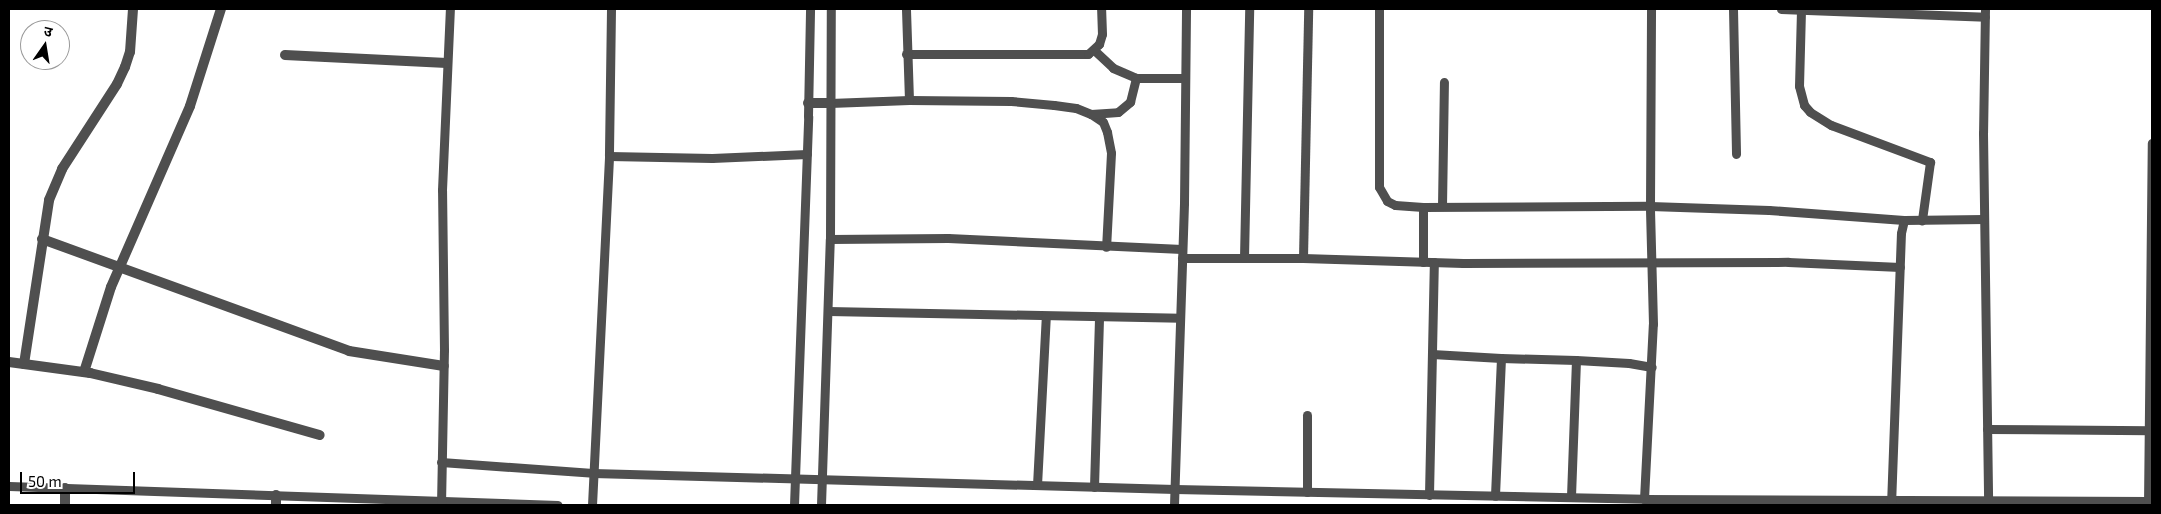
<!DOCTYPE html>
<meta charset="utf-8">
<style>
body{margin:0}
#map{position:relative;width:2161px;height:514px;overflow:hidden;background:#fff;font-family:"Exo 2","Noto Sans Devanagari",sans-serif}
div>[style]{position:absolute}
.service>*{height:9px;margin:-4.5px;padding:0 4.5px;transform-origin:4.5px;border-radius:4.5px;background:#4f4f4f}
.minor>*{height:10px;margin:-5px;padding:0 5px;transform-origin:5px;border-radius:5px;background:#4f4f4f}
span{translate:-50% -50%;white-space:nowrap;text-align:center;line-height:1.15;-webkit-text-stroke:4px #fff;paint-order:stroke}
.frame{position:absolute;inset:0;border:10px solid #000;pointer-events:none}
.north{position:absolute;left:20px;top:20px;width:50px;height:50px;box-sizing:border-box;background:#fff;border:1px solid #999;border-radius:50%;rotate:13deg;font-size:14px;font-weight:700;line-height:20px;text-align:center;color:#000}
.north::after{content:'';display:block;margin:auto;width:18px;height:22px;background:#000;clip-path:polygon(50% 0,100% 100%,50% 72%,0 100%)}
.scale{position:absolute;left:20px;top:472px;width:115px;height:22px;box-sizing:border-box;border:2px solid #000;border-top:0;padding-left:6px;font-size:15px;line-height:18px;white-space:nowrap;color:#000;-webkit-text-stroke:4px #fff;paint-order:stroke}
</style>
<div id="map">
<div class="service">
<i style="left:611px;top:9px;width:147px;rotate:90.8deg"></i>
<i style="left:609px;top:156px;width:103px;rotate:1.1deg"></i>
<i style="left:712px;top:158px;width:95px;rotate:-2.4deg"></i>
<i style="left:1379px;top:9px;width:178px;rotate:90deg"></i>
<i style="left:1379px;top:187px;width:16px;rotate:60deg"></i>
<i style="left:1387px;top:201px;width:9px;rotate:27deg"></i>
<i style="left:1395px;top:205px;width:28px;rotate:4deg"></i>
<i style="left:1733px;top:9px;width:145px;rotate:88.8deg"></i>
<i style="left:1781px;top:9px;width:204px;rotate:2.2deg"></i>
<i style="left:1985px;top:9px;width:124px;rotate:90.9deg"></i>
<i style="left:1983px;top:133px;width:367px;rotate:89.2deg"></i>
<i style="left:1801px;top:10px;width:76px;rotate:91.5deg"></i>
<i style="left:1799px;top:86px;width:20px;rotate:75deg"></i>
<i style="left:1804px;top:105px;width:9px;rotate:49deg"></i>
<i style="left:1810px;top:112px;width:25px;rotate:32deg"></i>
<i style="left:1831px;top:125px;width:106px;rotate:20.5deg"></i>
<i style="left:1930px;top:162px;width:59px;rotate:97.9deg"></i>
<i style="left:1094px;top:50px;width:26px;rotate:43deg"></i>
<i style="left:1113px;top:68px;width:25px;rotate:23deg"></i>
<i style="left:1136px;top:78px;width:49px"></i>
<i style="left:906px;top:54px;width:182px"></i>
<i style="left:1088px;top:54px;width:15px;rotate:-42deg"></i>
<i style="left:1099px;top:44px;width:10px;rotate:-73deg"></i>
<i style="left:1102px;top:34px;width:25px;rotate:-92deg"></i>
<i style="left:909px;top:100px;width:102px;rotate:0.6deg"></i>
<i style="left:1011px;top:101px;width:43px;rotate:5.3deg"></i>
<i style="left:1054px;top:105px;width:22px;rotate:8deg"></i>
<i style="left:1076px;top:108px;width:16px;rotate:22deg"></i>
<i style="left:1091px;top:114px;width:14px;rotate:34deg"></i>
<i style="left:1103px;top:122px;width:11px;rotate:68deg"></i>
<i style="left:1107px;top:132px;width:21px;rotate:79deg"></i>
<i style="left:1111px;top:153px;width:94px;rotate:93deg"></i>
<i style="left:830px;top:103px;width:79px;rotate:-2.2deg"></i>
<i style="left:909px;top:100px;width:91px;rotate:-91.9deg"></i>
<i style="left:1091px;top:114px;width:27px;rotate:-4deg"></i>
<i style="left:1118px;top:112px;width:16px;rotate:-40deg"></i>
<i style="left:1130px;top:102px;width:25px;rotate:-76deg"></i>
<i style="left:1442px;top:206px;width:124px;rotate:-89.1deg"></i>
<i style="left:830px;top:239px;width:118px;rotate:-0.5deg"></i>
<i style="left:948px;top:238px;width:234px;rotate:2.7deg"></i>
<i style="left:1182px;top:258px;width:121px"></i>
<i style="left:1303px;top:258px;width:160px;rotate:1.8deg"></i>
<i style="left:1463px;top:263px;width:325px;rotate:-0.2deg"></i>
<i style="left:1788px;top:262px;width:112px;rotate:2.6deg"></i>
<i style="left:1244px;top:258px;width:249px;rotate:-88.8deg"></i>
<i style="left:1303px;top:258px;width:249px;rotate:-88.8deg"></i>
<i style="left:1423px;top:262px;width:55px;rotate:-90deg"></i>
<i style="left:1423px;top:207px;width:227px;rotate:-0.3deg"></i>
<i style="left:1650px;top:206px;width:119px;rotate:1.9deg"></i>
<i style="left:1769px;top:210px;width:135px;rotate:4.2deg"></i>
<i style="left:828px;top:311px;width:352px;rotate:1.1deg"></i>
<i style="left:1432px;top:354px;width:69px;rotate:3.3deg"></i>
<i style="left:1501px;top:358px;width:138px;rotate:92.5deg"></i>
<i style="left:1501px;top:358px;width:75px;rotate:1.5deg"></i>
<i style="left:1576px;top:360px;width:137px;rotate:92.1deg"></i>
<i style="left:1576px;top:360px;width:53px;rotate:3.2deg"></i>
<i style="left:1629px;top:363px;width:23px;rotate:10deg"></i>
<i style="left:1987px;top:429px;width:162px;rotate:0.4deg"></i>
<i style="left:441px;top:462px;width:152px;rotate:4.1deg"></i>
<i style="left:593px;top:473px;width:582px;rotate:1.57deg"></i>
<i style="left:1175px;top:489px;width:469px;rotate:1.2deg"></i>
<i style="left:1644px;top:499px;width:504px;rotate:0.23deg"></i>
<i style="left:1037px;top:485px;width:169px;rotate:-87deg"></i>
<i style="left:9px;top:486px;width:549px;rotate:1.98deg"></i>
<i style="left:1094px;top:487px;width:170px;rotate:-88.3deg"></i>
<i style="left:1307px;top:492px;width:77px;rotate:-90deg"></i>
<i style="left:1429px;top:495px;width:233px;rotate:-88.8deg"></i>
<i style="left:1644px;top:499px;width:175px;rotate:-87.1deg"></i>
<i style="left:1653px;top:324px;width:118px;rotate:-91.5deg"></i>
<i style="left:1650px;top:206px;width:197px;rotate:-89.7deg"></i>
<i style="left:441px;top:505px;width:155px;rotate:-88.9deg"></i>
<i style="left:444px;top:350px;width:160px;rotate:-90.7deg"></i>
<i style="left:442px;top:190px;width:181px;rotate:-87.5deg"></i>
<i style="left:592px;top:505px;width:349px;rotate:-87.2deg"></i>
<i style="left:794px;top:505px;width:389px;rotate:-87.9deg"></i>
<i style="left:808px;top:116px;width:107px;rotate:-88.9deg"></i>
<i style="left:821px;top:505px;width:266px;rotate:-88.1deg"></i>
<i style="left:830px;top:239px;width:230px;rotate:-89.8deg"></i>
<i style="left:1174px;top:505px;width:302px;rotate:-88.1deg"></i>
<i style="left:1184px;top:203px;width:194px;rotate:-89.4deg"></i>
<i style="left:1891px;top:505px;width:272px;rotate:-87.9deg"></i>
<i style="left:1901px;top:233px;width:13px;rotate:-77deg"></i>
<i style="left:1904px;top:220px;width:80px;rotate:-0.7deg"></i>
<i style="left:2148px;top:505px;width:362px;rotate:-89.4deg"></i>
</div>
<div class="minor">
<i style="left:285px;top:55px;width:162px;rotate:2.8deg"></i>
<i style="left:808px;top:103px;width:22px"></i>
<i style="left:42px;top:239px;width:327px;rotate:20deg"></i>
<i style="left:349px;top:351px;width:96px;rotate:9deg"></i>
<i style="left:9px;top:362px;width:82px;rotate:7.7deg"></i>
<i style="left:90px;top:373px;width:70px;rotate:13.2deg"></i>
<i style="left:158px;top:389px;width:168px;rotate:15.9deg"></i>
<i style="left:24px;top:364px;width:166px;rotate:-81.3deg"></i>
<i style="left:49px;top:200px;width:34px;rotate:-67deg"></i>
<i style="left:62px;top:169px;width:101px;rotate:-57.1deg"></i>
<i style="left:117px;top:84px;width:19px;rotate:-65deg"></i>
<i style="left:125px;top:67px;width:16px;rotate:-72deg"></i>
<i style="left:130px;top:52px;width:43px;rotate:-86deg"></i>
<i style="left:84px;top:372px;width:89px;rotate:-72.4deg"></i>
<i style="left:111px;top:287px;width:197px;rotate:-66.4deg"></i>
<i style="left:190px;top:106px;width:102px;rotate:-72.3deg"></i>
<i style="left:65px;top:505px;width:17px;rotate:-90deg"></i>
<i style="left:276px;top:505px;width:10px;rotate:-90deg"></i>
</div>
<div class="frame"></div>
<div class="north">उ</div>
<div class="scale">50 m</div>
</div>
